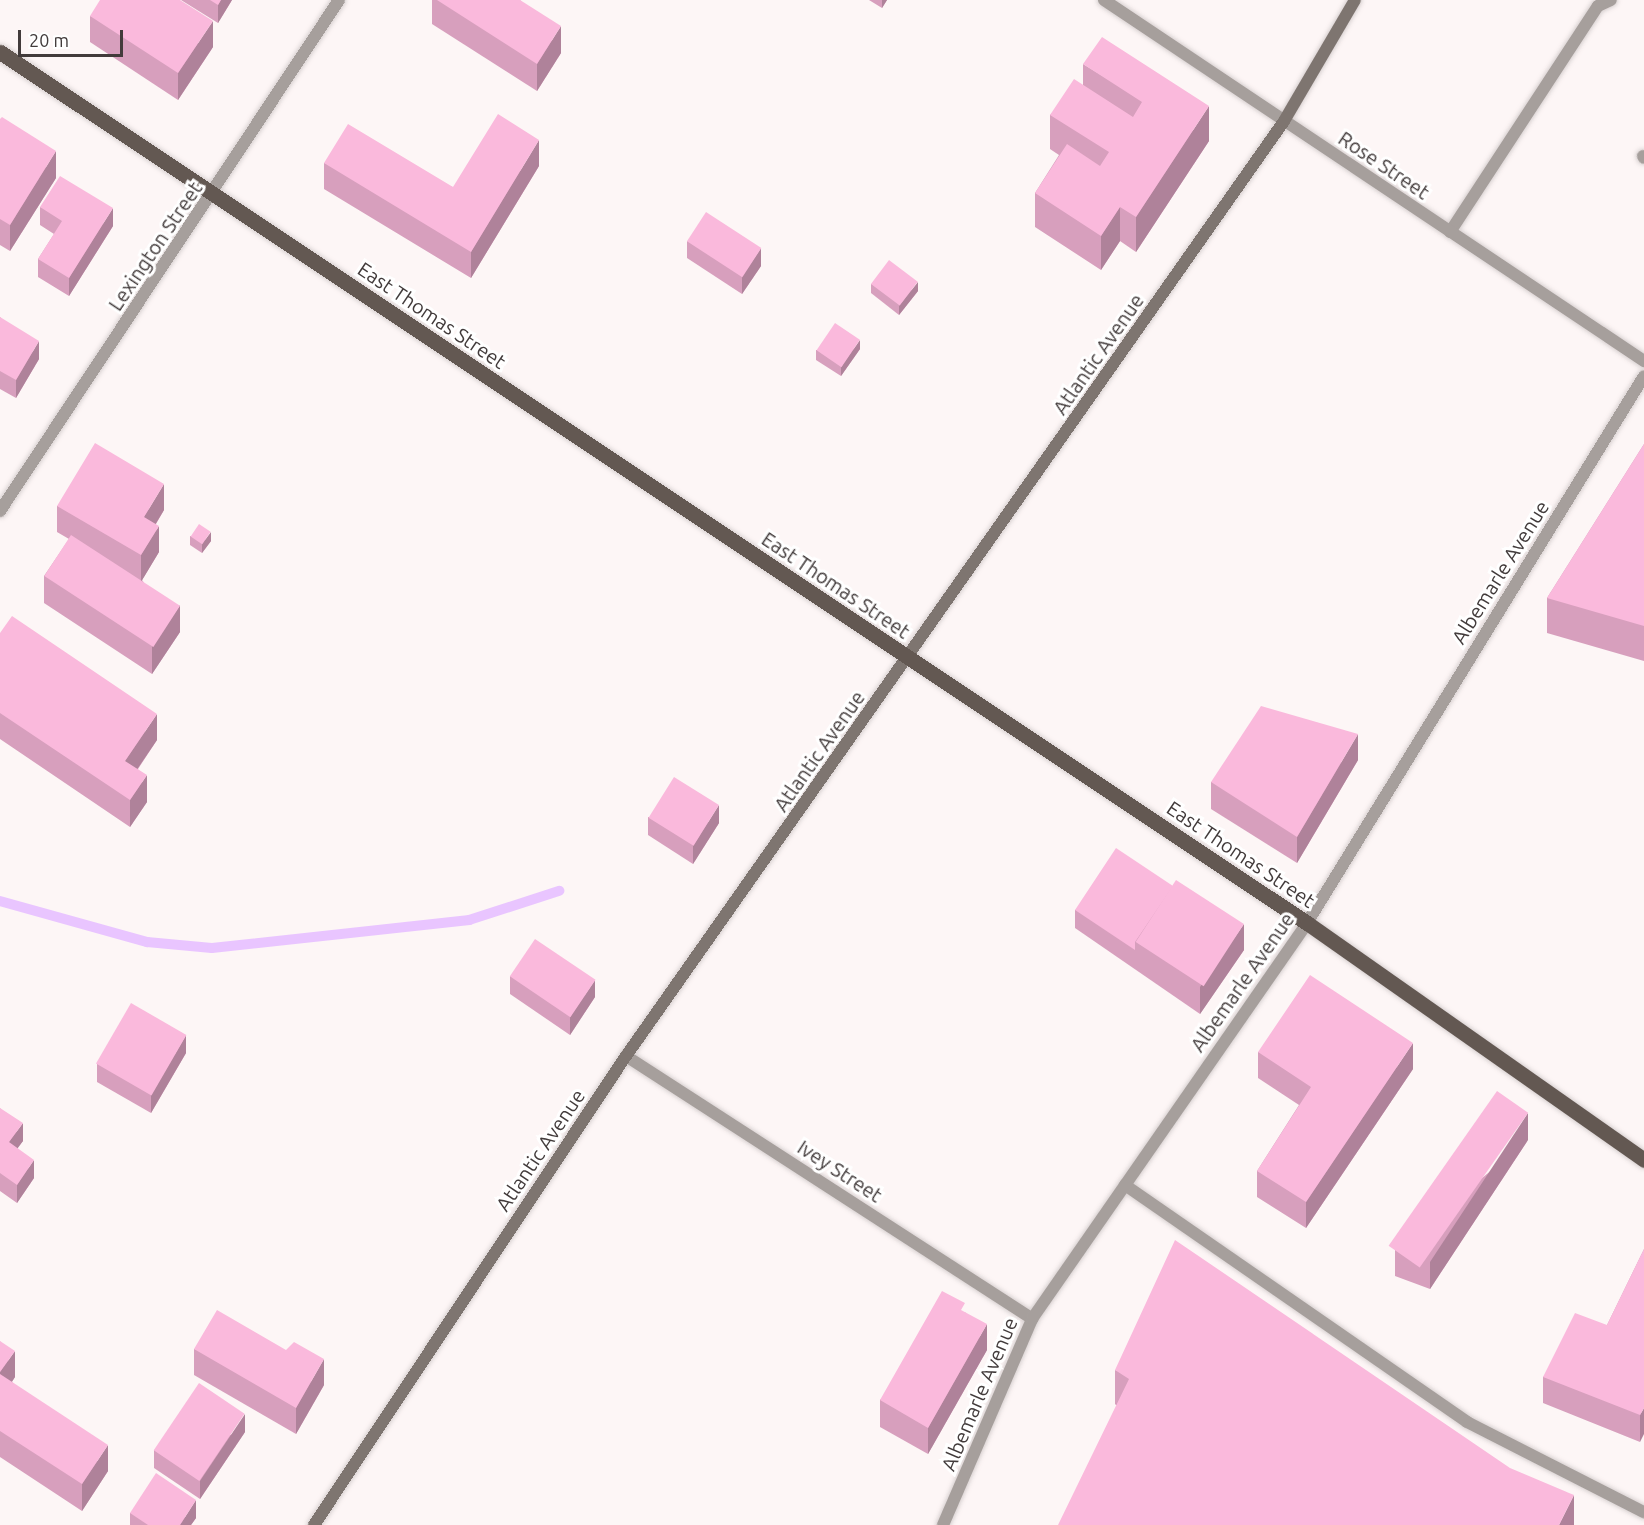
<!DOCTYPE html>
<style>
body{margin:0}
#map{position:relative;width:1644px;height:1525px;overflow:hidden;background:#fdf6f6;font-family:Ubuntu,sans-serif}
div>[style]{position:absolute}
.stream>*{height:10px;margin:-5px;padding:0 5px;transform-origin:5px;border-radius:5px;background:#e9c5ff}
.roads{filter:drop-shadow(0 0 2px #d8d1d1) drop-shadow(0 0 2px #d8d1d1)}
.service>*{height:12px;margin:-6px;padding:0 6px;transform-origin:6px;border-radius:6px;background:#a69f9c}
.minor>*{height:12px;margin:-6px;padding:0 6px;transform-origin:6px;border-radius:6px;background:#a69f9c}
.secondary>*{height:12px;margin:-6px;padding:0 6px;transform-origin:6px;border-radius:6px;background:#7e7570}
.primary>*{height:15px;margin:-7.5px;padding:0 7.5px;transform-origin:7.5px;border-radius:7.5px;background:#635852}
.wall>*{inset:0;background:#d79fbd}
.shaded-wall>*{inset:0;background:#af829a}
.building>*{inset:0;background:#fab9dc;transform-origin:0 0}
span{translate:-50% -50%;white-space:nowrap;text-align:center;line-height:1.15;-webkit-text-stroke:6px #fff;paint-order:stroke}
.street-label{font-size:20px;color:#423b3b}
.scale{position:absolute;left:18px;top:30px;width:105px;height:27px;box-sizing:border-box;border:3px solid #423b3b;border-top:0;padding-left:8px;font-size:18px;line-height:21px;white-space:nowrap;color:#423b3b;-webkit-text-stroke:4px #fff;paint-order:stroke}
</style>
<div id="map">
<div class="stream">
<i style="left:0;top:901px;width:153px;rotate:15.6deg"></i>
<i style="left:147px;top:942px;width:65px;rotate:5.3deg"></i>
<i style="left:212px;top:948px;width:259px;rotate:-6.2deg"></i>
<i style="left:469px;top:920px;width:95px;rotate:-17.9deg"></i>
</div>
<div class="roads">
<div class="service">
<i style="left:1643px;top:156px;width:2px;rotate:63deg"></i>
<i style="left:1450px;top:232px;width:270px;rotate:-56.8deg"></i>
<i style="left:1598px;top:6px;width:14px;rotate:-25deg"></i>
<i style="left:1125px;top:1185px;width:416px;rotate:34.7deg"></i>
<i style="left:1467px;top:1422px;width:199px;rotate:27deg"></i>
</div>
<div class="minor">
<i style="left:1104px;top:0;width:650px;rotate:33.76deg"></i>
<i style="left:0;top:511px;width:613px;rotate:-56.44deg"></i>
<i style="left:626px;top:1056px;width:484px;rotate:32.9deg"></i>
<i style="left:943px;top:1525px;width:224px;rotate:-66.6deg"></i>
<i style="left:1032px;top:1319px;width:482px;rotate:-55.2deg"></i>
<i style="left:1307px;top:923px;width:642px;rotate:-58.36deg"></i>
</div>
<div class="secondary">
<i style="left:314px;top:1525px;width:563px;rotate:-56.37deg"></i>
<i style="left:626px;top:1056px;width:1143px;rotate:-54.86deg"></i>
<i style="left:1284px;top:121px;width:140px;rotate:-59.6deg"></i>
</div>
<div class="primary">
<i style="left:0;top:52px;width:1571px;rotate:33.68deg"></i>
<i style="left:1307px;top:923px;width:412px;rotate:35.1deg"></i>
</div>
</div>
<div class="wall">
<i style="clip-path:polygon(181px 0,232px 0,218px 23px)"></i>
<i style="clip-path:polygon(432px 0,520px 0,561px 53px,537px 91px,432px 24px)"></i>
<i style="clip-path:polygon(869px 0,887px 0,882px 8px)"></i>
<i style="clip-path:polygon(90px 16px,213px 47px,178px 100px,90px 42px)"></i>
<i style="clip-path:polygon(1083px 64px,1209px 141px,1136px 252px,1120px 241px,1101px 270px,1035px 227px,1035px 193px,1059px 155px,1050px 149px,1050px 115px,1083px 85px)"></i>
<i style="clip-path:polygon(0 119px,56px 178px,10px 251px,0 245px)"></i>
<i style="clip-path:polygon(324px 163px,453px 187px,539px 166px,471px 278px,324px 189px)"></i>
<i style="clip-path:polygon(40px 207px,113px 226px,69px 296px,38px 277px,38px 259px,54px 234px,40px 225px)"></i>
<i style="clip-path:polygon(687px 241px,761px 266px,742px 294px,687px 258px)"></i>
<i style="clip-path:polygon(871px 284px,918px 291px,899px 315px,871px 293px)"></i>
<i style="clip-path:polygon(0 317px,39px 359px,16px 398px,0 389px)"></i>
<i style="clip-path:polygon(860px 349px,841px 376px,816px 360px,816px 350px)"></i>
<i style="clip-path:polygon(1644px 444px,1644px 661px,1547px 633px,1547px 598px)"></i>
<i style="clip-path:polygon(57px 506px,164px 510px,156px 524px,159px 552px,142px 580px,180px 632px,152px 674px,44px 603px,44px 576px,69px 539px,57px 532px)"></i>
<i style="clip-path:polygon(190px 536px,211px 541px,202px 553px,190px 545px)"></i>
<i style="clip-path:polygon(0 633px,157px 740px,138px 769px,147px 802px,130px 827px,0 739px)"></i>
<i style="clip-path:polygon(1358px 760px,1297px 863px,1211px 809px,1211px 782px)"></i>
<i style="clip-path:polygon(648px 817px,719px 823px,693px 864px,648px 835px)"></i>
<i style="clip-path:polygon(1173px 886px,1244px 950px,1200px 1014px,1075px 928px,1075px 910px)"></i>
<i style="clip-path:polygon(510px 976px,595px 997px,570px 1035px,510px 994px)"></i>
<i style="clip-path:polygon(1258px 1052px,1413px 1069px,1306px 1228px,1257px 1197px,1257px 1171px,1299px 1105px,1258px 1078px)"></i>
<i style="clip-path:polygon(186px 1053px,151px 1113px,97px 1082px,97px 1064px)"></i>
<i style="clip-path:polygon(0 1108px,23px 1141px,17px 1148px,34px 1178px,17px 1203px,0 1191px)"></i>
<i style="clip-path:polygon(1528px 1140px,1430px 1289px,1395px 1276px,1395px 1250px)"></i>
<i style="clip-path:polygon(1644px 1249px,1640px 1442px,1543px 1403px,1543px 1377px,1607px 1325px)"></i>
<i style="clip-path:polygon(965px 1312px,987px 1350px,928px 1454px,880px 1427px,880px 1400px)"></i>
<i style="clip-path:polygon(0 1341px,15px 1377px,12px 1382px,108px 1471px,82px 1511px,0 1457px)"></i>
<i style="clip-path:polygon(194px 1349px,324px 1385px,296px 1434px,194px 1375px)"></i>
<i style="clip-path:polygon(1115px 1370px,1574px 1525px,1116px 1405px,1115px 1404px)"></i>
<i style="clip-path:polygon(245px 1432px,200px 1499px,154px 1468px,154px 1450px)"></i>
<i style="clip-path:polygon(130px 1513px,196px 1518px,191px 1525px,130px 1525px)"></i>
</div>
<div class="shaded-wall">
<i style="clip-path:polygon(221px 0,232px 0,218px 23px,218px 5px)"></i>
<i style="clip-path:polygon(882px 0,887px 0,882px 8px)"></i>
<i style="clip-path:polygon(213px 21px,213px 47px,178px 100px,178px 73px)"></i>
<i style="clip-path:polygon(561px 26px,561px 53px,537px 91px,537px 64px)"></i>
<i style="clip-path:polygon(1209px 106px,1209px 141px,1136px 252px,1136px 217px)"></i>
<i style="clip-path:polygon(539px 140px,539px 166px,471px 278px,471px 252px)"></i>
<i style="clip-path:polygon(56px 151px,56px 178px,10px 251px,10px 225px)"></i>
<i style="clip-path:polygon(1120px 207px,1120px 241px,1101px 270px,1101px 236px)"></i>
<i style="clip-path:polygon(113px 208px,113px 226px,69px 296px,69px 278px)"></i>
<i style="clip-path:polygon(761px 248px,761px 266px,742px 294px,742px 276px)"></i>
<i style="clip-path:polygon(918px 282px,918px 291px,899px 315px,899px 306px)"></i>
<i style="clip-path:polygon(860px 340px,860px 349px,841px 376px,841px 367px)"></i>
<i style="clip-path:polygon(39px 341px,39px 359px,16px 398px,16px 380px)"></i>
<i style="clip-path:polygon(164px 484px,164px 510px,144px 543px,144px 517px)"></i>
<i style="clip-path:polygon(159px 526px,159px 552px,141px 582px,141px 555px)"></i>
<i style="clip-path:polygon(211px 532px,211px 541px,202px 553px,202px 544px)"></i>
<i style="clip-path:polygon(180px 605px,180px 632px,152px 674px,152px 647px)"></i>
<i style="clip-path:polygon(157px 714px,157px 740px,125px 787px,125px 761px)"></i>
<i style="clip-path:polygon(1358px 734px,1358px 760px,1297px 863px,1297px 837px)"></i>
<i style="clip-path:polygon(147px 775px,147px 802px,130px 827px,130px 800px)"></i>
<i style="clip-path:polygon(719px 805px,719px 823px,693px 864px,693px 846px)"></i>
<i style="clip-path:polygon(1244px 924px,1244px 950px,1200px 1014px,1200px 987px)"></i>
<i style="clip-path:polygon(595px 980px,595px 997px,570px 1035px,570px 1017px)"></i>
<i style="clip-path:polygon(186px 1035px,186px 1053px,151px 1113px,151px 1095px)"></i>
<i style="clip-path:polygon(1413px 1043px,1413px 1069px,1306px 1228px,1306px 1202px)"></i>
<i style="clip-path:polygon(1528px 1113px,1528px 1140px,1430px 1289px,1430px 1262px)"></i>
<i style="clip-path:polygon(23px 1123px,23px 1141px,9px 1160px,9px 1142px)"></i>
<i style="clip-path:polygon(34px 1160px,34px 1178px,17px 1203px,17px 1185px)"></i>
<i style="clip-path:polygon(987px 1324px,987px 1350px,928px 1454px,928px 1428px)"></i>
<i style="clip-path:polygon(15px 1351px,15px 1377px,0 1399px,0 1372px)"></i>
<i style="clip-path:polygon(324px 1359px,324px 1385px,296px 1434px,296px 1408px)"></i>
<i style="clip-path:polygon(1644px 1408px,1644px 1434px,1640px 1442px,1640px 1415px)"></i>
<i style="clip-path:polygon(245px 1414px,245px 1432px,200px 1499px,200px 1481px)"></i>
<i style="clip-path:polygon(108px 1445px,108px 1471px,82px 1511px,82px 1484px)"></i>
<i style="clip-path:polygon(1574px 1495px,1574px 1525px,1559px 1525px)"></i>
<i style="clip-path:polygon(196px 1500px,196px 1518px,191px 1525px,180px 1525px)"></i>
</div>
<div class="building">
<i style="clip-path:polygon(100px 0,180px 0,213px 21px,178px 73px,90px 16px)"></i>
<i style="clip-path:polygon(210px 0,221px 0,218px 5px)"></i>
<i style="clip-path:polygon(437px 0,520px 0,561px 26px,537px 64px)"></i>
<i style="clip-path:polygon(1102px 37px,1209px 106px,1136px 217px,1120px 207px,1101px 236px,1035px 193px,1067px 144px,1100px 166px,1109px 152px,1050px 115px,1074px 79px,1133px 117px,1142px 102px,1083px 64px)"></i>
<i style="clip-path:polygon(498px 114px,539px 140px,471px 252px,324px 163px,348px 124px,453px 187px)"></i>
<i style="clip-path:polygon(2px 117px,56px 151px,10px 225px,0 219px,0 119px)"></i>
<i style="clip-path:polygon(60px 176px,113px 208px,69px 278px,38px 259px,62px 221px,40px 207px)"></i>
<i style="left:706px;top:212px;width:66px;height:35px;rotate:33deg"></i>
<i style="left:889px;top:260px;width:36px;height:30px;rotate:37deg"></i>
<i style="clip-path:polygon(0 317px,39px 341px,16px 380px,0 371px)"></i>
<i style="left:835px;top:323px;width:30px;height:33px;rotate:34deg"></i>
<i style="clip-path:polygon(95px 443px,164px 484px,144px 517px,159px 526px,141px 555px,57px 506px)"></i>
<i style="clip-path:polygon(1644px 444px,1644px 626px,1547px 598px)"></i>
<i style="left:199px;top:524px;width:14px;height:15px;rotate:34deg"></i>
<i style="left:71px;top:535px;width:130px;height:49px;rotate:33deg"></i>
<i style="clip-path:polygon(12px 616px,157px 714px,125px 761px,147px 775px,130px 800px,0 713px,0 633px)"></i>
<i style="clip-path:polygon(1261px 706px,1358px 734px,1297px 837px,1211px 782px)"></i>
<i style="left:674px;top:777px;width:53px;height:48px;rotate:32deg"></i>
<i style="clip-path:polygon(1116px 848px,1173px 886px,1135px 942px,1135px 950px,1075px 910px)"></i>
<i style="left:1176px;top:880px;width:81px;height:74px;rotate:33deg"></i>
<i style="left:535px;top:939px;width:73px;height:45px;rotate:34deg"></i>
<i style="clip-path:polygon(1310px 975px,1413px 1043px,1306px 1202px,1257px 1171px,1311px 1087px,1258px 1052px)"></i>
<i style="left:131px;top:1003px;width:64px;height:70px;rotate:30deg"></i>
<i style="left:1497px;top:1091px;width:38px;height:189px;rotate:35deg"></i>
<i style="clip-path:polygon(0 1108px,23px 1123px,9px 1142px,34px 1160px,17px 1185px,0 1173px)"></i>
<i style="clip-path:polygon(1175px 1240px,1510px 1468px,1574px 1495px,1559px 1525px,1058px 1525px,1129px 1379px,1115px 1370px)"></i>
<i style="clip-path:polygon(1644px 1249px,1644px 1408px,1640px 1415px,1543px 1377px,1575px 1313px,1607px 1325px)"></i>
<i style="clip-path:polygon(942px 1291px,965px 1303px,961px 1310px,987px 1324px,928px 1428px,880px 1400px)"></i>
<i style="clip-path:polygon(217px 1310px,286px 1350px,294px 1342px,324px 1359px,296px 1408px,194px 1349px)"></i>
<i style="clip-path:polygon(0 1341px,15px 1351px,0 1372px)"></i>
<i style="clip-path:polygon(0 1374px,108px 1445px,82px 1484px,0 1431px)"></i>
<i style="left:199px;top:1383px;width:55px;height:81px;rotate:34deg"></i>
<i style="clip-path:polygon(156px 1473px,196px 1500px,180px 1525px,148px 1525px,130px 1513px)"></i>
</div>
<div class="street-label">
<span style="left:1384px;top:165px;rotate:34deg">Rose Street</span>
<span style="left:155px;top:246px;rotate:-56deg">Lexington Street</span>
<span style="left:432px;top:315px;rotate:34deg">East Thomas Street</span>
<span style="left:1098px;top:354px;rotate:-55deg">Atlantic Avenue</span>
<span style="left:1500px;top:572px;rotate:-58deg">Albemarle Avenue</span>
<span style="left:836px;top:585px;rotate:34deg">East Thomas Street</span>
<span style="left:819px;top:751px;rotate:-55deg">Atlantic Avenue</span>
<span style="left:1241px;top:854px;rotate:34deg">East Thomas Street</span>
<span style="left:1242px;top:982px;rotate:-55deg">Albemarle Avenue</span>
<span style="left:540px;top:1150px;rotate:-56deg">Atlantic Avenue</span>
<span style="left:840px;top:1171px;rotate:33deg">Ivey Street</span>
<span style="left:979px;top:1394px;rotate:-67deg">Albemarle Avenue</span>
</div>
<div class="scale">20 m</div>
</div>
